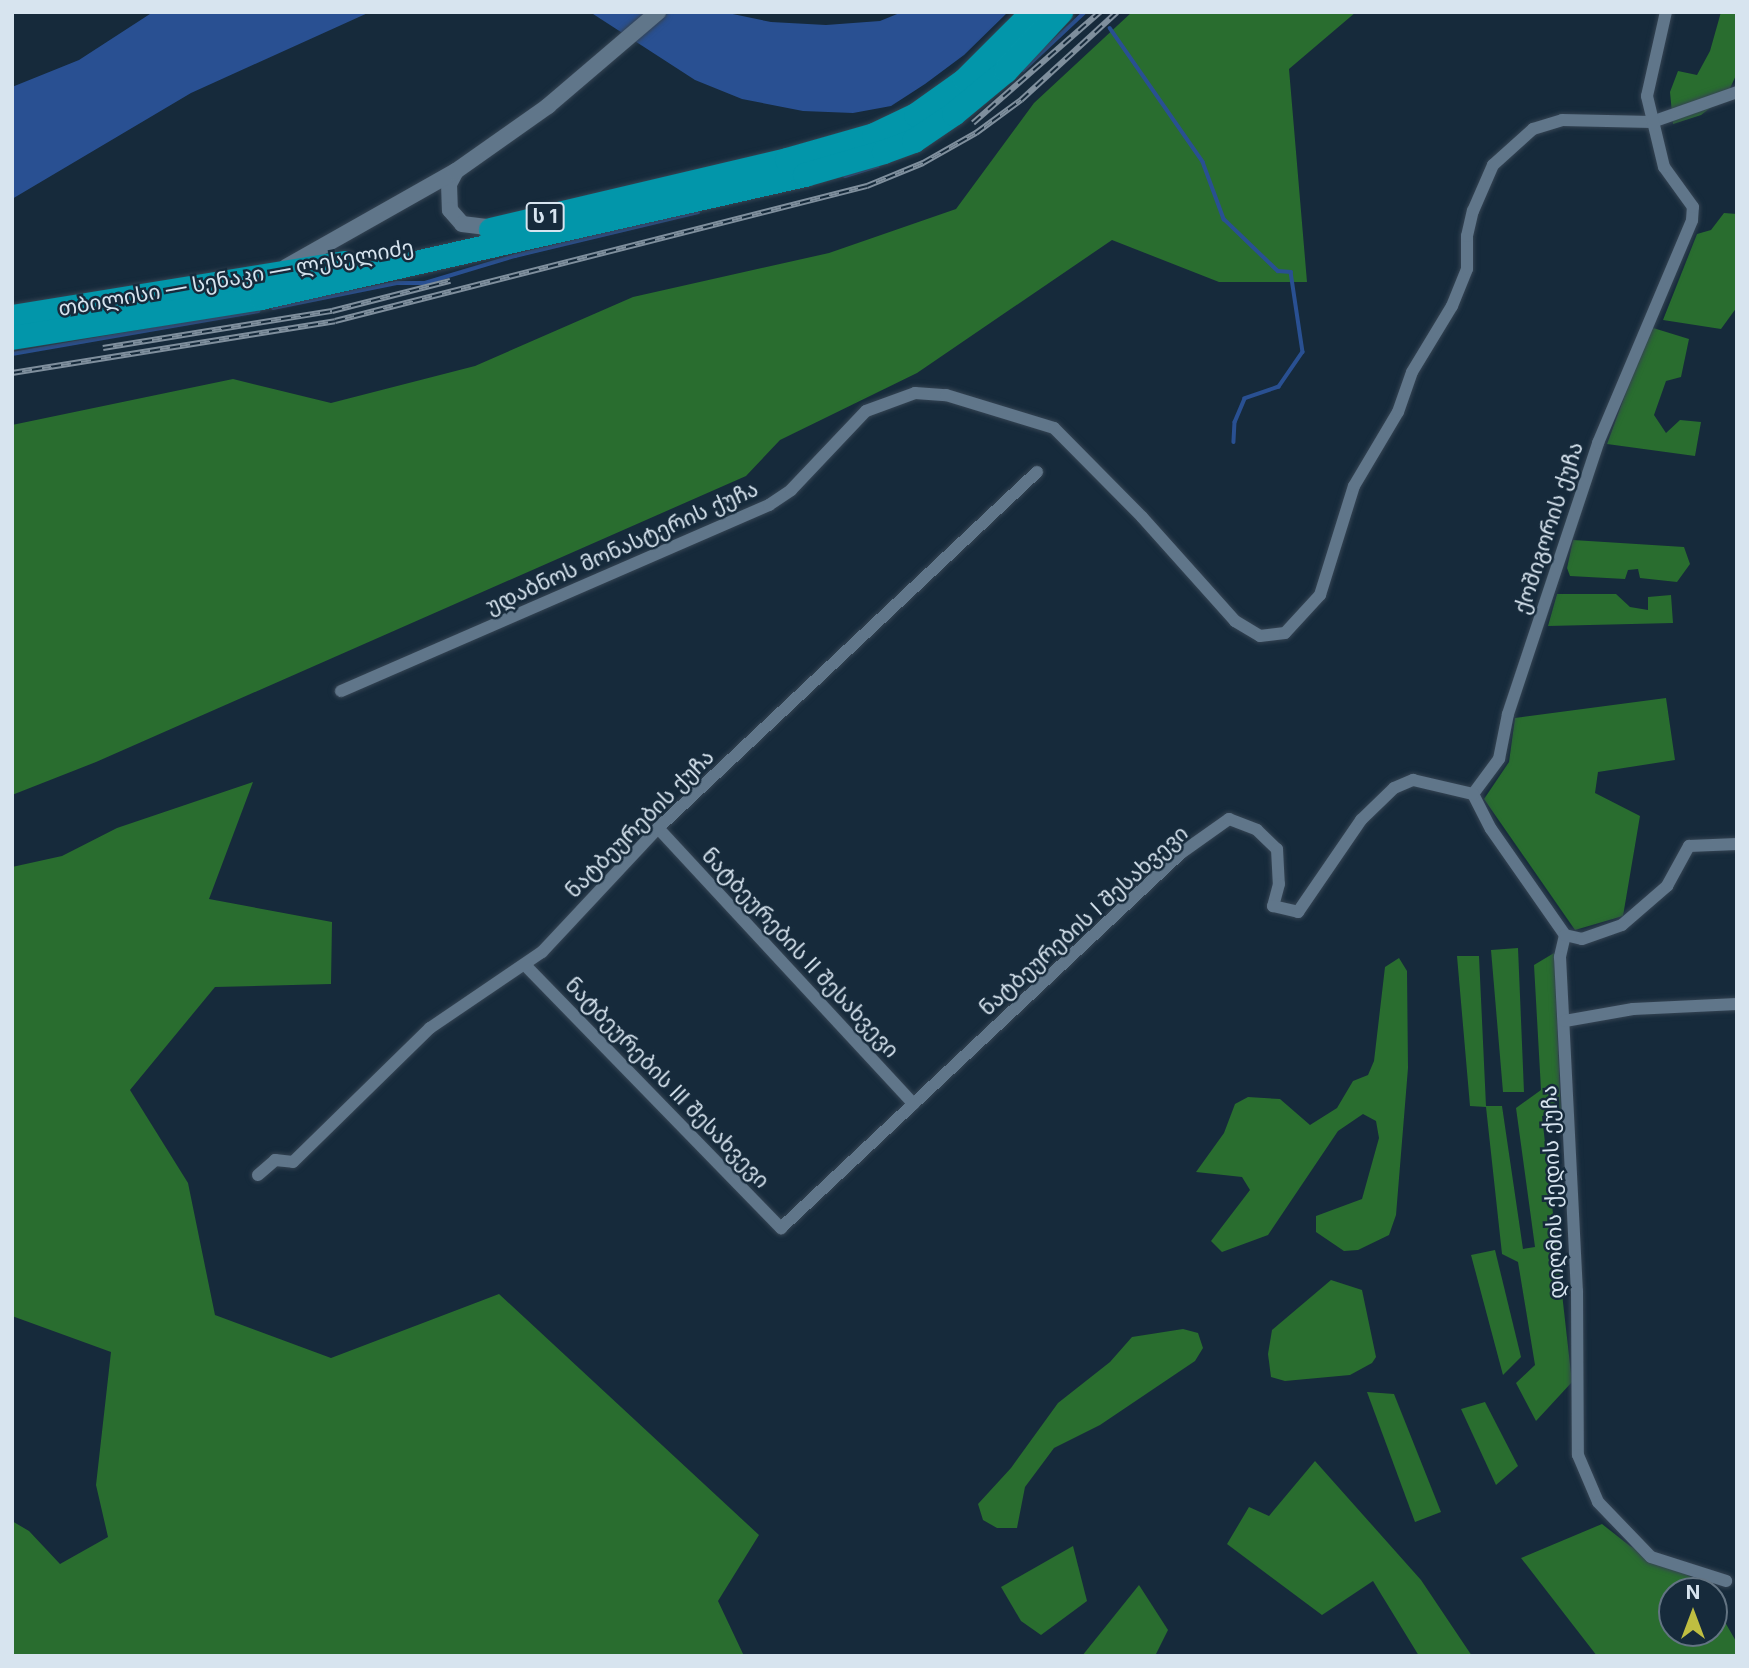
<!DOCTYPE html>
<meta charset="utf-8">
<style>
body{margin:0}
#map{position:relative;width:1749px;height:1668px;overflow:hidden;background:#162a3b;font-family:Inter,"Noto Sans Georgian",sans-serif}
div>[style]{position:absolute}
.forest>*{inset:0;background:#296d2f}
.water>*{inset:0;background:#295092}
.stream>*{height:3.5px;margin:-1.75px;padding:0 1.75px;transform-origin:1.75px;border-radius:1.75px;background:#295092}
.roads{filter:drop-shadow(0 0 2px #354453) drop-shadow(0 0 2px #354453)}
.minor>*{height:12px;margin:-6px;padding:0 6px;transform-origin:6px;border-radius:6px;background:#60768a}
.tertiary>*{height:16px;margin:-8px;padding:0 8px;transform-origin:8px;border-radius:8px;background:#60768a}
.motorway>*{height:24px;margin:-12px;padding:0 12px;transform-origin:12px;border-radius:12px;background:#0296aa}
.rail>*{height:6px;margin-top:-3px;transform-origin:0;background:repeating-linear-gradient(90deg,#162a3b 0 10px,#7f8f9d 0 20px);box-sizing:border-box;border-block:2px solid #7f8f9d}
span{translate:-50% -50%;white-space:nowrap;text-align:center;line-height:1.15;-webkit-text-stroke:5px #162a3b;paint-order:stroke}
.shield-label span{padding:2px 5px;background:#162a3b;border:2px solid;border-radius:5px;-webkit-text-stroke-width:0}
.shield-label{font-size:19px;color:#d7e4ef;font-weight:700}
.street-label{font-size:21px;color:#d7e4ef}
.frame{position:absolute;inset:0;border:14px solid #d7e4ef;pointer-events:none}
.north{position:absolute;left:1658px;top:1577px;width:70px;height:70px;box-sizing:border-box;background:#162a3b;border:2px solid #637483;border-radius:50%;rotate:0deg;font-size:19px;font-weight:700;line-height:28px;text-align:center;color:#d7e4ef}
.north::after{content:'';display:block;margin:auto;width:24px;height:32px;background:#bfbe41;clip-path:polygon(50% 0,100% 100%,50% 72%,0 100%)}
</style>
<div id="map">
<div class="forest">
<i style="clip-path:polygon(1132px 12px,1356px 12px,1289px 69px,1307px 282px,1219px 282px,1112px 240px,917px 373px,780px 440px,746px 476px,96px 762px,12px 795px,12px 425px,233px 379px,331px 403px,475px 366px,633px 297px,829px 253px,956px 209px,1034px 103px)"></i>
<i style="clip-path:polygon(1721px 12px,1737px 12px,1737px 73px,1727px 95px,1701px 115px,1673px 124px,1670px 92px,1678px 71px,1697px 75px,1710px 51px)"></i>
<i style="clip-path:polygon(1724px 213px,1737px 214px,1737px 307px,1721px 329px,1663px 320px,1697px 234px,1711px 230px)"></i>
<i style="clip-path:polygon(1650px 327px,1689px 339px,1681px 377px,1666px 381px,1654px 415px,1666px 433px,1680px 420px,1701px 422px,1695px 456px,1607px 444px)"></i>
<i style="clip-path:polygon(1573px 540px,1684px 547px,1690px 564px,1677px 582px,1640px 578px,1638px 569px,1628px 570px,1625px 579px,1570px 576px,1567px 568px)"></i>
<i style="clip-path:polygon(1557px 594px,1616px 594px,1630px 607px,1648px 610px,1648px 597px,1671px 595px,1673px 623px,1548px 626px)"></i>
<i style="clip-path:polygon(1666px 698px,1675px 760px,1598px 772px,1595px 793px,1640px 816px,1623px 916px,1575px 930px,1484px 799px,1509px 762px,1515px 718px)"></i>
<i style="clip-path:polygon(253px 782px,209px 899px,332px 922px,331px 984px,215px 987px,130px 1090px,188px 1183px,215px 1315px,331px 1358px,499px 1294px,759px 1535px,718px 1601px,744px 1656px,12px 1656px,12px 1521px,29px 1531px,60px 1564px,108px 1537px,96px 1485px,111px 1352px,12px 1316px,12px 867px,62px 856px,117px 828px)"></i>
<i style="clip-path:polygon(1518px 948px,1524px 1092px,1503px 1092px,1491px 950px)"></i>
<i style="clip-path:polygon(1554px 953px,1561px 1114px,1542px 1116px,1572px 1382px,1536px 1421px,1516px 1383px,1535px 1365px,1518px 1262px,1502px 1254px,1486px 1107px,1470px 1106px,1457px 956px,1479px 956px,1486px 1106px,1502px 1106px,1523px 1249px,1535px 1247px,1516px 1108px,1541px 1090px,1534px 965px)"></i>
<i style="clip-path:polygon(1399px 958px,1407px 971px,1408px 1068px,1396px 1215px,1389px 1235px,1358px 1250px,1344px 1251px,1316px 1232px,1316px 1216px,1362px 1199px,1379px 1138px,1376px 1121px,1363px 1114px,1338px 1131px,1268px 1235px,1222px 1252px,1211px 1241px,1250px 1190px,1242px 1177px,1196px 1172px,1224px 1133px,1235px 1104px,1248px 1097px,1280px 1099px,1310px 1125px,1337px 1108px,1353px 1081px,1368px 1075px,1374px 1061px,1385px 967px)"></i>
<i style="clip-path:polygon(1495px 1250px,1521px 1357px,1503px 1375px,1471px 1255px)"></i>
<i style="clip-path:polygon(1331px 1280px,1362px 1290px,1376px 1357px,1372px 1363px,1350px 1375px,1285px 1381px,1271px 1377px,1268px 1354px,1272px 1330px)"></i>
<i style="clip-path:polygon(1183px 1329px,1198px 1333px,1203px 1348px,1195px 1361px,1100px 1425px,1054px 1448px,1025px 1487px,1017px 1528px,997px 1528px,983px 1520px,978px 1504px,1011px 1468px,1058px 1403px,1110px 1362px,1132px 1337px)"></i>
<i style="clip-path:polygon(1367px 1392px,1394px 1394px,1441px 1512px,1415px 1522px)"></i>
<i style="clip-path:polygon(1485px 1402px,1518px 1466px,1496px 1485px,1461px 1409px)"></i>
<i style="clip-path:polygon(1315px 1461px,1421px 1580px,1472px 1656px,1419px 1656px,1373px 1581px,1322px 1615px,1227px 1544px,1249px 1507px,1269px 1516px)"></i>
<i style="clip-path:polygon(1602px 1524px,1630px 1546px,1703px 1583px,1707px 1591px,1672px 1591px,1672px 1633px,1714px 1633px,1714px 1603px,1737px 1643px,1737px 1656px,1597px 1656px,1521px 1558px)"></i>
<i style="clip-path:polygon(1073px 1546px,1087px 1601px,1041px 1635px,1021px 1621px,1001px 1587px)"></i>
<i style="clip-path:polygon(1139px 1585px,1168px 1630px,1155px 1656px,1082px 1656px)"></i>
</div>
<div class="water">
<i style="clip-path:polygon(153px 12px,370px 12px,191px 93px,12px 199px,12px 87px,79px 60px)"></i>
<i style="clip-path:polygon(590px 12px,723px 12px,771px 22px,826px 25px,880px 21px,902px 12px,1008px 12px,964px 55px,925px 84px,891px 106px,853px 113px,803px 111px,742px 99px,695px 80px)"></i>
</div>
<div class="stream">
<i style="left:1110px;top:28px;width:163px;rotate:55.2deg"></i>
<i style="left:1203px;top:162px;width:61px;rotate:69.8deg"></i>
<i style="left:1224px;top:219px;width:75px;rotate:43.9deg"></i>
<i style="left:1278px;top:271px;width:13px;rotate:4deg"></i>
<i style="left:1291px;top:272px;width:81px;rotate:81.5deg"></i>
<i style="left:1303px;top:352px;width:42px;rotate:124.4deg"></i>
<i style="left:1279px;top:387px;width:36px;rotate:161deg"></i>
<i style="left:1245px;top:399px;width:25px;rotate:113deg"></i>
<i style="left:1235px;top:422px;width:20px;rotate:93deg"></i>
<i style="left:1023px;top:70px;width:85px;rotate:-43.1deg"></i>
<i style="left:845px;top:176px;width:34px;rotate:-17deg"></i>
<i style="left:273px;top:308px;width:126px;rotate:-11.4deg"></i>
<i style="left:397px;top:283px;width:28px"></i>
<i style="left:425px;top:283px;width:94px;rotate:-16.7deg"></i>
<i style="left:515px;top:256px;width:188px;rotate:-13.5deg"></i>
<i style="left:12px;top:354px;width:250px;rotate:-9.9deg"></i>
</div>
<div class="roads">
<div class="minor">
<i style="left:341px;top:691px;width:467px;rotate:-23.5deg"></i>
<i style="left:769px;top:505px;width:27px;rotate:-34deg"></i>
<i style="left:791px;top:490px;width:109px;rotate:-46.5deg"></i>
<i style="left:866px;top:411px;width:52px;rotate:-20.2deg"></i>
<i style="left:915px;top:393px;width:31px;rotate:4deg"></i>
<i style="left:946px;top:395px;width:113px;rotate:17deg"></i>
<i style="left:1054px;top:428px;width:125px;rotate:45.3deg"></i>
<i style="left:1142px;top:517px;width:140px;rotate:48.2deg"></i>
<i style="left:1235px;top:621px;width:29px;rotate:31deg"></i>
<i style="left:1260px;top:636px;width:25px;rotate:-7deg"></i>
<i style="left:1285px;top:633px;width:52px;rotate:-47.4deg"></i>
<i style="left:1320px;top:595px;width:114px;rotate:-72.7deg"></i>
<i style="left:1354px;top:486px;width:86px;rotate:-59.3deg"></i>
<i style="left:1398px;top:412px;width:42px;rotate:-70.7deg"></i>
<i style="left:1412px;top:372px;width:77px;rotate:-58.8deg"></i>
<i style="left:1452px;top:306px;width:40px;rotate:-68deg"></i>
<i style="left:1467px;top:269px;width:33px;rotate:-90deg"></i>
<i style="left:1467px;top:236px;width:26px;rotate:-77deg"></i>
<i style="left:1473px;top:211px;width:50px;rotate:-66.5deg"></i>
<i style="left:1493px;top:165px;width:54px;rotate:-42deg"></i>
<i style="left:1533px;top:129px;width:30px;rotate:-17deg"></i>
<i style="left:1562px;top:120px;width:90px;rotate:1.3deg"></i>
<i style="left:1652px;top:122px;width:90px;rotate:-19.4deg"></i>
<i style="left:1473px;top:794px;width:44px;rotate:-53.4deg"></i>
<i style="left:1499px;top:759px;width:46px;rotate:-78.7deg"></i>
<i style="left:1508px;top:714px;width:286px;rotate:-71.6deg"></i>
<i style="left:1598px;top:443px;width:242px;rotate:-67.1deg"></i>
<i style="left:1692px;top:220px;width:13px;rotate:-86deg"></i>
<i style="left:1693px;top:207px;width:49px;rotate:-125.9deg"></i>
<i style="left:1664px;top:167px;width:73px;rotate:-103.5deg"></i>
<i style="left:1647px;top:96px;width:86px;rotate:-77.3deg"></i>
<i style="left:1473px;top:794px;width:39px;rotate:63deg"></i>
<i style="left:1491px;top:829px;width:129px;rotate:55.1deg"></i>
<i style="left:658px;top:828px;width:376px;rotate:47.2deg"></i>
<i style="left:1565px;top:935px;width:23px;rotate:103deg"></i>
<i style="left:1560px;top:957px;width:334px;rotate:87.1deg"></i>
<i style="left:1577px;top:1291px;width:164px;rotate:89.7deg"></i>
<i style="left:1578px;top:1455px;width:51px;rotate:66.9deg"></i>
<i style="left:1598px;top:1502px;width:76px;rotate:46.1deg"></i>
<i style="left:1651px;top:1557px;width:79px;rotate:17.7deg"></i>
<i style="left:1565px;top:935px;width:17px;rotate:13deg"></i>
<i style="left:1582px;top:939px;width:42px;rotate:-19.3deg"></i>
<i style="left:1622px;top:925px;width:60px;rotate:-40.9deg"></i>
<i style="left:1667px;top:886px;width:46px;rotate:-61.2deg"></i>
<i style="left:1689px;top:846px;width:48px;rotate:-2.4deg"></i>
<i style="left:526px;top:966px;width:366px;rotate:45.8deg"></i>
<i style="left:781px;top:1228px;width:548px;rotate:-43.15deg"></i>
<i style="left:1181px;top:853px;width:59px;rotate:-35.3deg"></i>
<i style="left:1229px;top:819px;width:30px;rotate:21deg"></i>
<i style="left:1257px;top:830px;width:28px;rotate:44deg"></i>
<i style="left:1277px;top:849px;width:35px;rotate:87deg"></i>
<i style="left:1279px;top:884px;width:23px;rotate:105deg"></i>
<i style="left:1273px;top:906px;width:26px;rotate:13deg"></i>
<i style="left:1298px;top:912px;width:112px;rotate:-55.6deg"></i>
<i style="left:1361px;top:820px;width:46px;rotate:-44.1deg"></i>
<i style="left:1394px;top:788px;width:21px;rotate:-23deg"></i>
<i style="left:1413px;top:780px;width:62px;rotate:13.1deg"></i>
<i style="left:1565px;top:1021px;width:69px;rotate:-10deg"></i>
<i style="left:1633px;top:1009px;width:104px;rotate:-2.8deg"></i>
<i style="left:258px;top:1175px;width:23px;rotate:-41deg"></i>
<i style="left:275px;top:1160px;width:18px;rotate:6deg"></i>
<i style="left:293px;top:1162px;width:192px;rotate:-44.4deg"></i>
<i style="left:430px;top:1028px;width:135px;rotate:-34.2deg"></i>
<i style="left:542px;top:952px;width:170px;rotate:-46.9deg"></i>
<i style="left:658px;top:828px;width:520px;rotate:-43.21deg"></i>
</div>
<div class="tertiary">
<i style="left:456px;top:171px;width:15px;rotate:118deg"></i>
<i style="left:449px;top:184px;width:26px;rotate:88deg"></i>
<i style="left:450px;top:210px;width:18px;rotate:49deg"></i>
<i style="left:462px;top:224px;width:35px;rotate:7deg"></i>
<i style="left:286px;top:267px;width:195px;rotate:-29.5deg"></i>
<i style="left:456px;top:171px;width:113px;rotate:-35.2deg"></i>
<i style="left:548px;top:106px;width:145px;rotate:-40.5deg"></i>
</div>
<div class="motorway">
<i style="left:491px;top:230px;width:304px;rotate:-13.3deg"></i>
<i style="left:787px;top:160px;width:91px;rotate:-16deg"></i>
<i style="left:874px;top:135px;width:47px;rotate:-25.5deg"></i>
<i style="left:916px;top:115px;width:60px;rotate:-35.5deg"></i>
<i style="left:965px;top:80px;width:96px;rotate:-45deg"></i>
<i style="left:12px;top:317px;width:338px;rotate:-9.2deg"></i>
<i style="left:12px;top:338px;width:252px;rotate:-9.1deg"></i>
<i style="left:261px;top:298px;width:558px;rotate:-12.74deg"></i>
<i style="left:805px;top:175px;width:82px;rotate:-16.2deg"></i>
<i style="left:884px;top:152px;width:32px;rotate:-20deg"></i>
<i style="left:914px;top:141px;width:48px;rotate:-34deg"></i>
<i style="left:954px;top:114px;width:67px;rotate:-39.6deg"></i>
<i style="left:1006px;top:71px;width:81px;rotate:-47deg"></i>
</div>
</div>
<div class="rail">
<i style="left:973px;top:123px;width:169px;rotate:-41.2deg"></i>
<i style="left:103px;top:348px;width:232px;rotate:-9.2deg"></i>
<i style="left:332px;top:311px;width:122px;rotate:-14.3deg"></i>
<i style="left:12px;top:373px;width:327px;rotate:-9.1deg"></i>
<i style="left:335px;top:321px;width:549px;rotate:-14.24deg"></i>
<i style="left:867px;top:186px;width:61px;rotate:-22.3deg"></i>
<i style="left:923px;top:163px;width:61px;rotate:-29.5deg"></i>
<i style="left:976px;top:133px;width:56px;rotate:-36.3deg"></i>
<i style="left:1021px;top:100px;width:130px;rotate:-42.5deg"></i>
</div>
<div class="shield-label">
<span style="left:545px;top:217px">ს 1</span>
</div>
<div class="street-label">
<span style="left:236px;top:278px;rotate:-10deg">თბილისი — სენაკი — ლესელიძე</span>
<span style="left:1549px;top:528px;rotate:-72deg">ქოშიგორის ქუჩა</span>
<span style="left:622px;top:548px;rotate:-24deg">უდაბნოს მონასტერის ქუჩა</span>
<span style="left:640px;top:824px;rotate:-45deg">ნატბეურების ქუჩა</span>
<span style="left:1084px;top:921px;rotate:-42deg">ნატბეურების I შესახვევი</span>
<span style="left:800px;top:953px;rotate:47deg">ნატბეურების II შესახვევი</span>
<span style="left:667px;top:1083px;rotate:46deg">ნატბეურების III შესახვევი</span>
<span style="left:1553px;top:1192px;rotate:-92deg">დიღმის ქედის ქუჩა</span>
</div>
<div class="frame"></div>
<div class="north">N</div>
</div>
